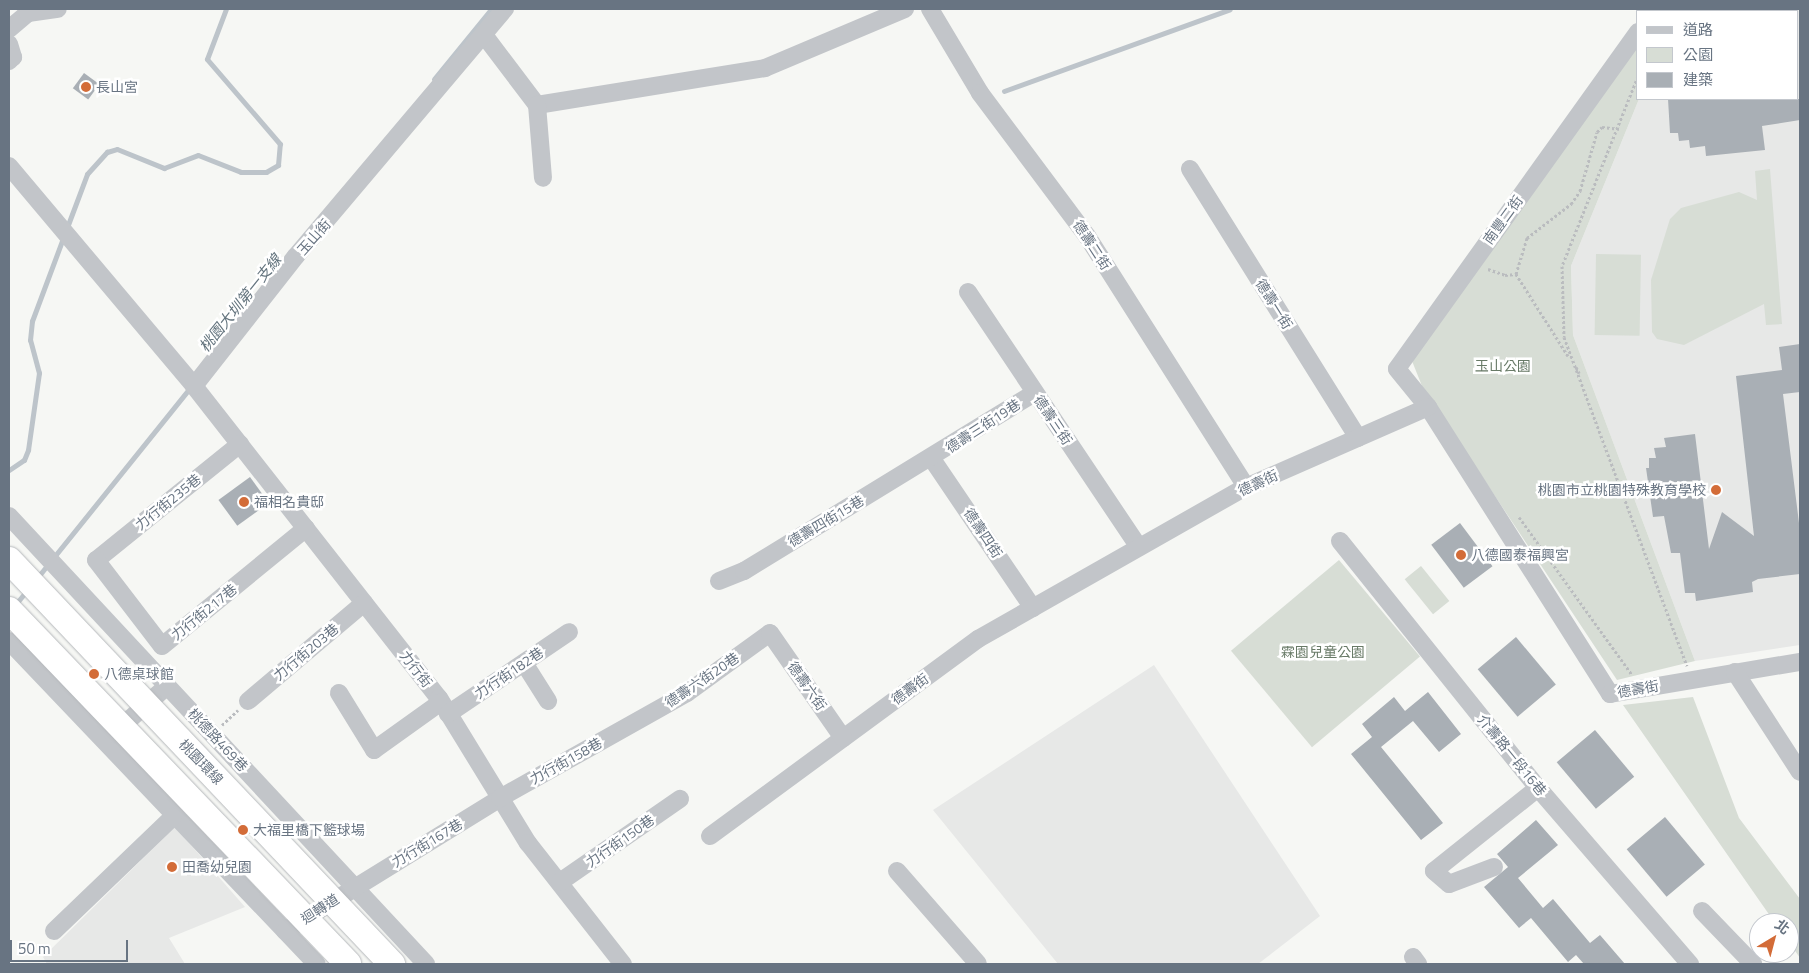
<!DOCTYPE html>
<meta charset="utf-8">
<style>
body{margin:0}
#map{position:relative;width:1809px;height:973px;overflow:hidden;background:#f6f7f4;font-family:"Titillium Web","Noto Sans TC",sans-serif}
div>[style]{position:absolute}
.built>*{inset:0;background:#e7e8e7}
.green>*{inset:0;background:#d7ddd5;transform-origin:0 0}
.stream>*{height:5px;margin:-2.5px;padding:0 2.5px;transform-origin:2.5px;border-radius:2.5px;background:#bdc4ca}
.building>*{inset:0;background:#a9afb5;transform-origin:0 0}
.path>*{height:3px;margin-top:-1.5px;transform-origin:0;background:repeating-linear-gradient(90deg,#babcbf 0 2.5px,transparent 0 5px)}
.minor>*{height:18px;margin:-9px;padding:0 9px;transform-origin:9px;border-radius:9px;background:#c2c5c9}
.bridges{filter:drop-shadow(0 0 1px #b5b8bb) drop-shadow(0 0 1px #b5b8bb)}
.highway-bridge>*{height:26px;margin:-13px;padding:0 13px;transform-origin:13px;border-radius:13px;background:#fff}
.dots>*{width:14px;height:14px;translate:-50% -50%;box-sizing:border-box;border:2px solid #fff;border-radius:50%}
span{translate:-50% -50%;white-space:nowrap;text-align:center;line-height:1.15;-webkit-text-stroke:5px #fff;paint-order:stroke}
.poi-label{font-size:14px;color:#687482}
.left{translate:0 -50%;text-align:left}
.right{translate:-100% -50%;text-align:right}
.street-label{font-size:14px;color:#687482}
.park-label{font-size:14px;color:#687a67}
.water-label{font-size:15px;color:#64747e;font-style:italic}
.frame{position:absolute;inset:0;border:10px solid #687482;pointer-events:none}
.legend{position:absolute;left:1636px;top:10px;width:162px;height:90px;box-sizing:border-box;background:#fff;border:1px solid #c3c7cd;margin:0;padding:6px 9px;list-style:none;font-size:15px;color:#687482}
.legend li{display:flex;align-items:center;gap:10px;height:25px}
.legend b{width:25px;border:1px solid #c3c7cd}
.north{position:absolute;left:1749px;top:913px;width:50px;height:50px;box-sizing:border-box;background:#fff;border:1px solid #c3c7cd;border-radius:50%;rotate:37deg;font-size:14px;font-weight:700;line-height:20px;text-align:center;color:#687482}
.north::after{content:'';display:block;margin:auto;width:18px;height:22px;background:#d36c38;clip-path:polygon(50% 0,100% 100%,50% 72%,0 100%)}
.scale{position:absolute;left:10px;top:940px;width:118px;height:22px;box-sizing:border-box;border:2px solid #687482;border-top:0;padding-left:6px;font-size:15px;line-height:18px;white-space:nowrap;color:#687482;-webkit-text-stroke:4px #fff;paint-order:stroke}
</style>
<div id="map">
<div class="built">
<i style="clip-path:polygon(1676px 9px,1800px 9px,1800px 645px,1695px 661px,1573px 335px,1571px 266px,1639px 99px,1798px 99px,1798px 11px)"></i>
<i style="clip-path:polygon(1154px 665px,1320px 916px,1258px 964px,1058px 964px,933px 810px)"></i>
<i style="clip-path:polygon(175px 827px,245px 907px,169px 938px,185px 964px,47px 964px,43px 957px)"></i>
</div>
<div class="green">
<i style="clip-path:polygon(1638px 45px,1639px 99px,1571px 266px,1573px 335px,1695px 661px,1617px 680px,1422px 386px,1412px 361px)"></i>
<i style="clip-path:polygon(1770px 169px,1782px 324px,1766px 325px,1764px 304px,1684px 345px,1657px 339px,1652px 332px,1651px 280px,1670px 219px,1681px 208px,1739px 192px,1757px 200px,1755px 171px)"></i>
<i style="left:1596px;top:254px;width:45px;height:81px;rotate:1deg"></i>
<i style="left:1339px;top:560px;width:126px;height:141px;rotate:50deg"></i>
<i style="left:1421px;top:566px;width:45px;height:21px;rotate:51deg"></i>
<i style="clip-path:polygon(1693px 697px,1739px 818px,1800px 899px,1800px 958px,1789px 942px,1789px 923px,1775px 923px,1623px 705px)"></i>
</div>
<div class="stream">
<i style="left:434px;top:79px;width:90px;rotate:-50.8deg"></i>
<i style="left:1004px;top:91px;width:240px;rotate:-19.9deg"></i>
<i style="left:66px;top:230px;width:60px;rotate:-69.4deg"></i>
<i style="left:87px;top:174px;width:30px;rotate:-48deg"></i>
<i style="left:107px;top:152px;width:10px;rotate:-17deg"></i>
<i style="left:117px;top:149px;width:51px;rotate:22deg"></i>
<i style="left:164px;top:168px;width:36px;rotate:-21deg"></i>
<i style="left:198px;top:155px;width:46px;rotate:21.6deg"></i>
<i style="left:241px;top:172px;width:25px"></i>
<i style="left:266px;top:172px;width:14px;rotate:-30deg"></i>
<i style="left:278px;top:165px;width:21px;rotate:-85deg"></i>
<i style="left:280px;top:144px;width:112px;rotate:-130.7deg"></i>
<i style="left:207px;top:59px;width:53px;rotate:-69.2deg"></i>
<i style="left:9px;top:470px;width:18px;rotate:-34deg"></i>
<i style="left:24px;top:460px;width:11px;rotate:-68deg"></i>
<i style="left:28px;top:450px;width:78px;rotate:-81.9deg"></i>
<i style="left:39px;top:373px;width:34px;rotate:-105deg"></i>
<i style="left:30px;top:340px;width:19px;rotate:-84deg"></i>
<i style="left:32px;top:321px;width:89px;rotate:-69.5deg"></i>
<i style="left:37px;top:578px;width:244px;rotate:-51.2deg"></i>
<i style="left:15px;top:605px;width:19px;rotate:-51deg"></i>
</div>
<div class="building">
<i style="left:84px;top:73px;width:19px;height:19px;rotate:36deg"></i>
<i style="clip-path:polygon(1668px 99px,1800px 99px,1800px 120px,1762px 126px,1765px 150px,1706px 156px,1705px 146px,1690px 148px,1689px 140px,1679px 141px,1678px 133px,1670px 133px)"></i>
<i style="clip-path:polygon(1800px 344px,1800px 392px,1783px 394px,1800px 531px,1800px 574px,1758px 579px,1752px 582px,1753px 592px,1696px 601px,1695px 593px,1685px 593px,1680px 553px,1671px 553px,1664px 516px,1653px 517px,1646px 468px,1649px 468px,1649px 458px,1656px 458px,1654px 448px,1666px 447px,1664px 438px,1695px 434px,1709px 549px,1722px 512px,1754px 536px,1736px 376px,1782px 370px,1779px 347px)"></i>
<i style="left:250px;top:477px;width:32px;height:39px;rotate:54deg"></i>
<i style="left:1460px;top:523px;width:54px;height:36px;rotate:53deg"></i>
<i style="left:1516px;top:637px;width:62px;height:50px;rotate:50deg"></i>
<i style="clip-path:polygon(1428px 692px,1461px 734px,1439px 752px,1413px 721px,1381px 747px,1443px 823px,1421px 840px,1351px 754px,1372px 737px,1362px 724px,1394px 697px,1405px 711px)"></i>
<i style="left:1595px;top:730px;width:61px;height:50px;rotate:50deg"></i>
<i style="left:1665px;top:817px;width:62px;height:50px;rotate:50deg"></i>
<i style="clip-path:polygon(1536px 820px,1558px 845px,1518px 878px,1543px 908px,1553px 899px,1590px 943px,1600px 935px,1625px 964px,1584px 964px,1576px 955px,1568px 962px,1531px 918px,1519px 928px,1484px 887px,1508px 867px,1497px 854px)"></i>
</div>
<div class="path">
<i style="left:1638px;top:76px;width:205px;rotate:111.8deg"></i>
<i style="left:1562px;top:266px;width:71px;rotate:88.4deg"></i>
<i style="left:1564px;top:337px;width:351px;rotate:69.5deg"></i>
<i style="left:1488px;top:269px;width:18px;rotate:19deg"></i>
<i style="left:1505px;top:275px;width:11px;rotate:-5deg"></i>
<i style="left:1568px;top:356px;width:97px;rotate:-122.4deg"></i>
<i style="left:1516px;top:274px;width:38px;rotate:-73deg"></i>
<i style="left:1527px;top:238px;width:56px;rotate:-37.7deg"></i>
<i style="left:1571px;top:204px;width:16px;rotate:-55deg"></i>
<i style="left:1580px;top:191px;width:61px;rotate:-73.9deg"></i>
<i style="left:1597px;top:132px;width:7px;rotate:-45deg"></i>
<i style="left:1602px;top:127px;width:19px;rotate:6deg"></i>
<i style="left:1576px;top:367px;width:7px;rotate:63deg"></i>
<i style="left:1519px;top:517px;width:194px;rotate:54.4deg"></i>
<i style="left:222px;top:725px;width:22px;rotate:-43deg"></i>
</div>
<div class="minor">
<i style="left:930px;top:9px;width:98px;rotate:59.2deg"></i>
<i style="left:980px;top:93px;width:179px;rotate:53.2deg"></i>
<i style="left:1087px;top:236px;width:297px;rotate:57.6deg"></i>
<i style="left:1653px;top:11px;width:3px;rotate:-45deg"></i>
<i style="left:9px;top:29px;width:25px;rotate:-40deg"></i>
<i style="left:28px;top:13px;width:30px;rotate:-8deg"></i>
<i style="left:1638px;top:32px;width:414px;rotate:125.6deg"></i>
<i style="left:1397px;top:369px;width:49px;rotate:50.8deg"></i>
<i style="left:1428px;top:407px;width:340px;rotate:57.6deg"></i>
<i style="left:1610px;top:694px;width:193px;rotate:-9.6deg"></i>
<i style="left:484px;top:35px;width:88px;rotate:52.9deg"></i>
<i style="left:537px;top:105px;width:231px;rotate:-9.2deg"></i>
<i style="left:765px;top:68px;width:152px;rotate:-22.9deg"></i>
<i style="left:9px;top:44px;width:14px;rotate:73deg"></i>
<i style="left:13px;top:57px;width:6px;rotate:135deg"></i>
<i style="left:537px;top:105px;width:73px;rotate:85.3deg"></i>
<i style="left:9px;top:166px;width:287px;rotate:49.9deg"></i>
<i style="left:194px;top:386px;width:397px;rotate:51.9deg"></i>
<i style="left:439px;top:698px;width:170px;rotate:58.5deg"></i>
<i style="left:528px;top:843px;width:154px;rotate:51.9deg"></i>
<i style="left:1190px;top:169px;width:317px;rotate:58deg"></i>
<i style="left:968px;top:292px;width:307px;rotate:56.2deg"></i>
<i style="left:194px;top:386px;width:165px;rotate:-51.9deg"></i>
<i style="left:296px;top:256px;width:324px;rotate:-49.8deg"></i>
<i style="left:240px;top:444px;width:185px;rotate:141.1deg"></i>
<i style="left:96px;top:560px;width:108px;rotate:52.5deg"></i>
<i style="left:162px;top:646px;width:186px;rotate:-39.3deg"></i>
<i style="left:932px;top:459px;width:180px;rotate:55.9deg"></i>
<i style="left:9px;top:516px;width:612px;rotate:47.05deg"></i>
<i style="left:1340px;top:541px;width:317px;rotate:51.3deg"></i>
<i style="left:1538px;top:788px;width:233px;rotate:49.2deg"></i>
<i style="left:719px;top:581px;width:27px;rotate:-22deg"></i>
<i style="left:744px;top:571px;width:340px;rotate:-31.5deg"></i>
<i style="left:9px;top:641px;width:446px;rotate:46.4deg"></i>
<i style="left:524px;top:663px;width:45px;rotate:57.7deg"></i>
<i style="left:1735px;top:672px;width:119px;rotate:57deg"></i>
<i style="left:339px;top:693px;width:67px;rotate:58.4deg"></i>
<i style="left:374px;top:750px;width:82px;rotate:-35.6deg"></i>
<i style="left:248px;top:701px;width:152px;rotate:-40.2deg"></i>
<i style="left:448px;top:714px;width:146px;rotate:-34.1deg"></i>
<i style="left:113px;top:734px;width:72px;rotate:-41.6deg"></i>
<i style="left:710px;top:836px;width:333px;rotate:-36.3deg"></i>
<i style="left:978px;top:639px;width:308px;rotate:-29.6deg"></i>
<i style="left:1246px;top:487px;width:199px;rotate:-23.7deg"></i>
<i style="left:1494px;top:867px;width:48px;rotate:159.3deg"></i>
<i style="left:1449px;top:884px;width:20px;rotate:-139deg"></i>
<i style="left:1434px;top:871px;width:133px;rotate:-38.6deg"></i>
<i style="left:897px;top:871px;width:123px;rotate:48.9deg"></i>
<i style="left:560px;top:882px;width:146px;rotate:-34.7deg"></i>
<i style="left:1702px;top:911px;width:74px;rotate:46.1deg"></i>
<i style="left:54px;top:931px;width:165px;rotate:-43.8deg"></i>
<i style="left:285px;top:931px;width:253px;rotate:-31.7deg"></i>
<i style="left:500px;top:798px;width:214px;rotate:-29.3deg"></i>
<i style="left:687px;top:693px;width:102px;rotate:-35.9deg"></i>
<i style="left:770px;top:633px;width:128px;rotate:55.2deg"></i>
<i style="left:1413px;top:957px;width:9px;rotate:54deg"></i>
</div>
<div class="bridges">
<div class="highway-bridge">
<i style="left:9px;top:560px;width:557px;rotate:46.53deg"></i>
<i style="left:9px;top:610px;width:490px;rotate:46.2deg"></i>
</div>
</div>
<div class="dots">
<i style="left:86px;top:87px;background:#d36c38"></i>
<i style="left:1716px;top:490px;background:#d36c38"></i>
<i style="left:244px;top:502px;background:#d36c38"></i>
<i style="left:1461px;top:555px;background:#d36c38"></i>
<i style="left:94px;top:674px;background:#d36c38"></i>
<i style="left:243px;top:830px;background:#d36c38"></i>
<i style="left:172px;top:867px;background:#d36c38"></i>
</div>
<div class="poi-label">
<span class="left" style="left:96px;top:87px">長山宮</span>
<span class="right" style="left:1706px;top:490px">桃園市立桃園特殊教育學校</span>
<span class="left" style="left:254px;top:502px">福相名貴邸</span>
<span class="left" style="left:1471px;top:555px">八德國泰福興宮</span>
<span class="left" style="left:104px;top:674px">八德桌球館</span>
<span class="left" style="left:253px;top:830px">大福里橋下籃球場</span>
<span class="left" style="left:182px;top:867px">田喬幼兒園</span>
</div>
<div class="street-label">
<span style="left:1503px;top:220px;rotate:-54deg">南豐二街</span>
<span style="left:314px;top:237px;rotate:-48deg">玉山街</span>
<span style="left:1092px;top:245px;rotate:57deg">德壽二街</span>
<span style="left:1274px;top:304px;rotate:58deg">德壽一街</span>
<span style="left:1053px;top:420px;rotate:56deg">德壽三街</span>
<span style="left:983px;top:426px;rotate:-33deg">德壽三街19巷</span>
<span style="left:1258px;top:483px;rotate:-25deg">德壽街</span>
<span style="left:168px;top:502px;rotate:-39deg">力行街235巷</span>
<span style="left:826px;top:521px;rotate:-31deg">德壽四街15巷</span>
<span style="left:983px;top:533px;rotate:56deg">德壽四街</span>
<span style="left:204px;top:612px;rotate:-39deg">力行街217巷</span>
<span style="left:306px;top:652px;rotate:-40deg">力行街203巷</span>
<span style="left:416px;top:669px;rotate:52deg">力行街</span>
<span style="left:509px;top:673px;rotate:-34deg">力行街182巷</span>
<span style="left:702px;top:680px;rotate:-34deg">德壽六街20巷</span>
<span style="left:807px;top:686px;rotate:55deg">德壽六街</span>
<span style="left:910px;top:689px;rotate:-36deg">德壽街</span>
<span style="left:1638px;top:689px;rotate:-10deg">德壽街</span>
<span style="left:218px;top:740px;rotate:47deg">桃德路469巷</span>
<span style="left:1512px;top:755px;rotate:51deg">介壽路一段16巷</span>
<span style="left:566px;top:761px;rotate:-29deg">力行街158巷</span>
<span style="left:201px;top:762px;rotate:46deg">桃園環線</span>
<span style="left:620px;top:841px;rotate:-35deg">力行街150巷</span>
<span style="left:427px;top:843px;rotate:-31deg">力行街167巷</span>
<span style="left:320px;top:909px;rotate:-33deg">迴轉道</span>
</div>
<div class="park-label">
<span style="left:1503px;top:366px">玉山公園</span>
<span style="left:1323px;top:652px">霖園兒童公園</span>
</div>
<div class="water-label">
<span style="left:240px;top:303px;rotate:-51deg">桃園大圳第一支線</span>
</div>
<div class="frame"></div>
<ul class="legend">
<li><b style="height:6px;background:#c2c5c9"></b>道路</li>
<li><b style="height:14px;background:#d7ddd5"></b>公園</li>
<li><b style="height:14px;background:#a9afb5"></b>建築</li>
</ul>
<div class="north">北</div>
<div class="scale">50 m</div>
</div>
